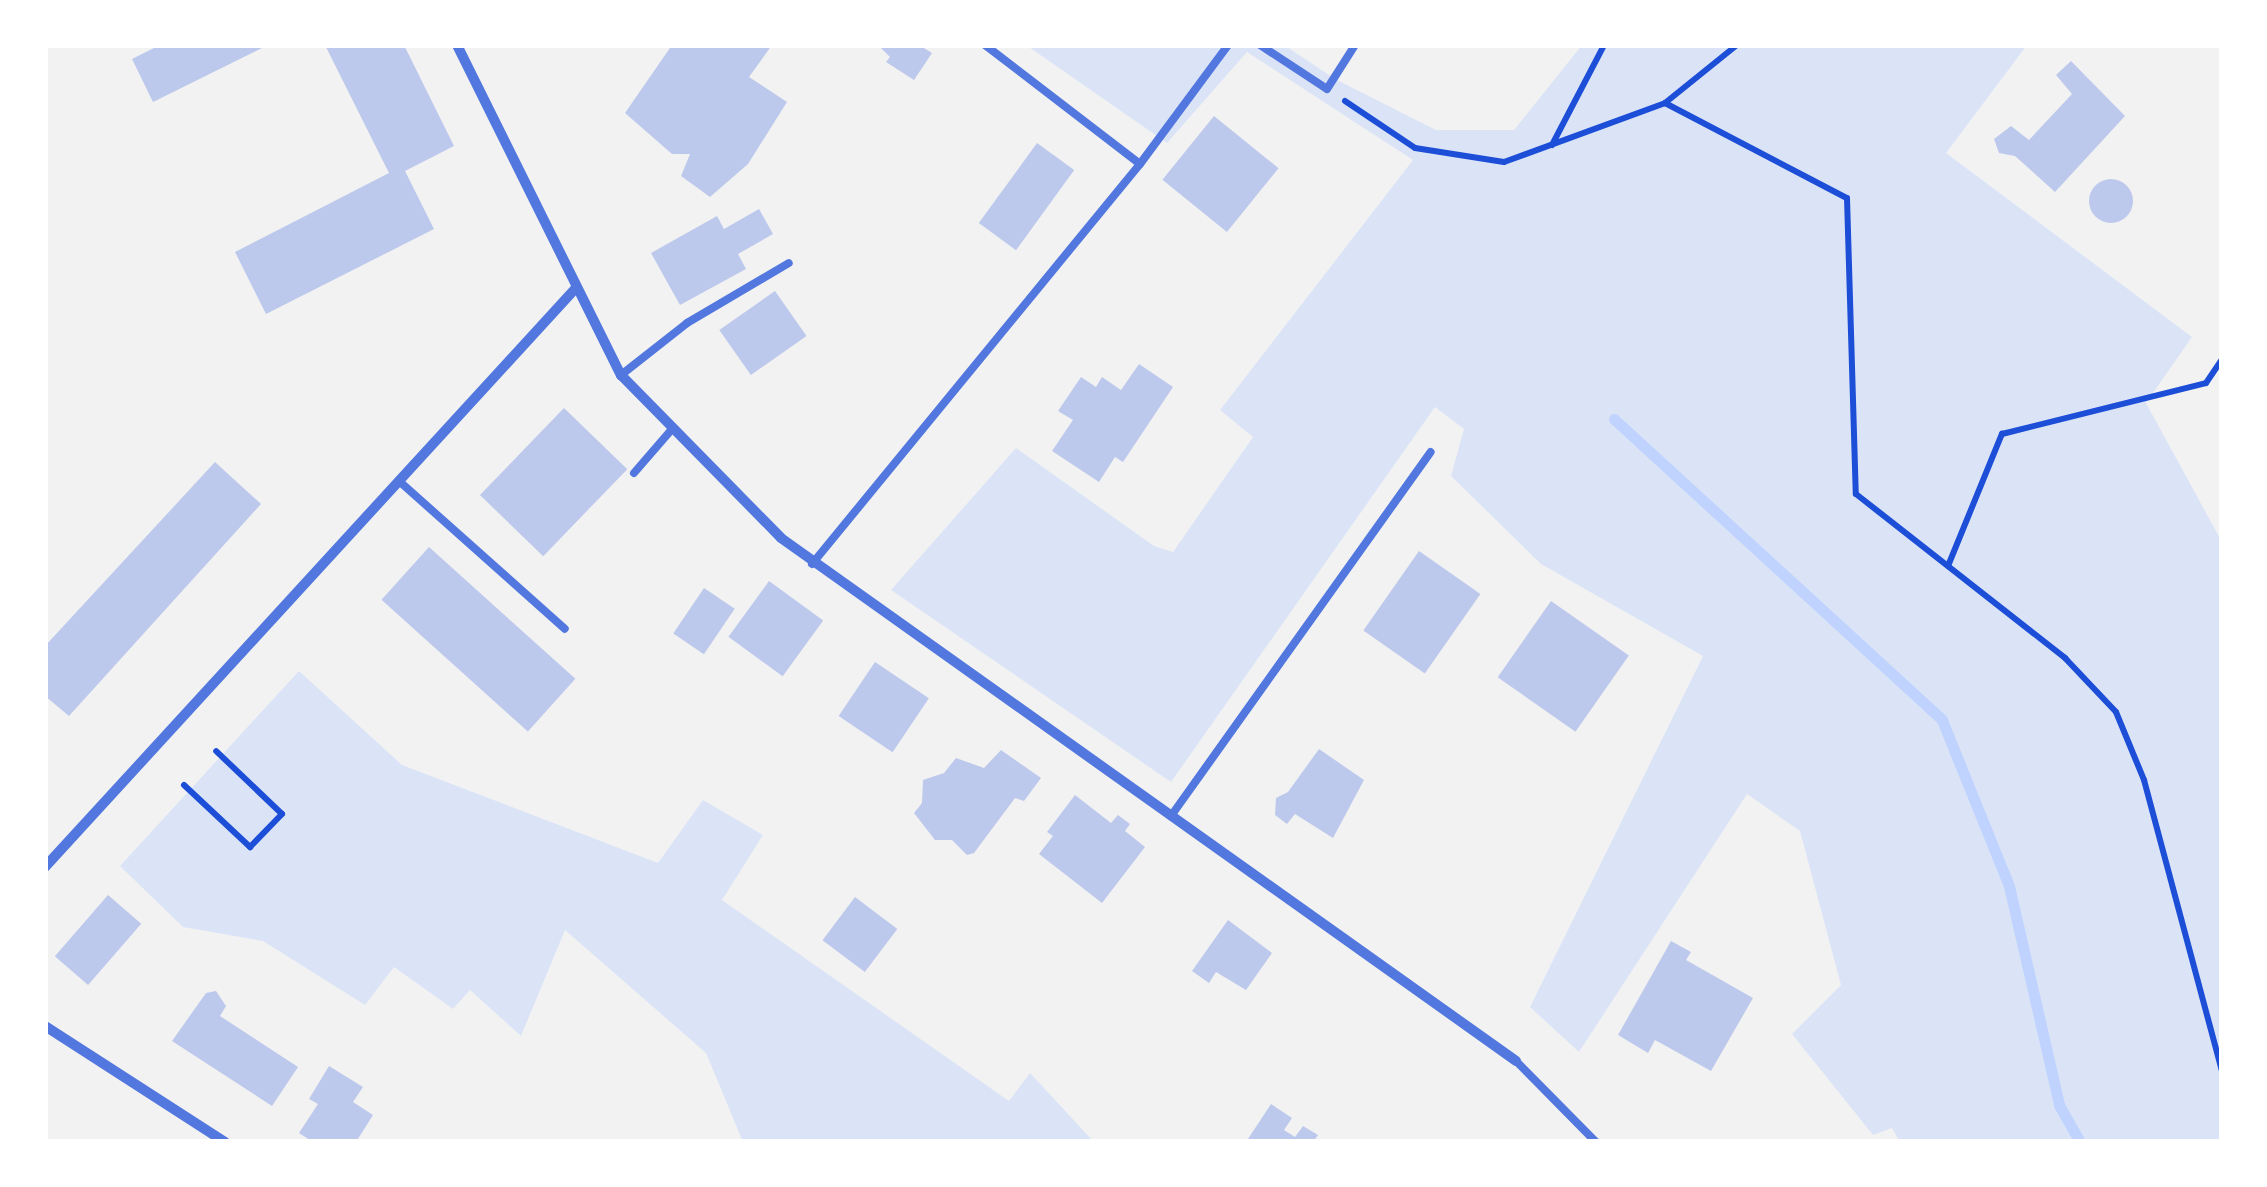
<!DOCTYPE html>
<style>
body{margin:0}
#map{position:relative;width:2267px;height:1187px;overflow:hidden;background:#f2f2f2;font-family:Merriweather,serif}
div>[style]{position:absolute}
.green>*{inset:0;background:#dbe4f7}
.stream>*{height:11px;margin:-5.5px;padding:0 5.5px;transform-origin:5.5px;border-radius:5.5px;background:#bfd3fe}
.building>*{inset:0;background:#bdc9ec;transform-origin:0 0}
.round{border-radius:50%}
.path>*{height:6px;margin:-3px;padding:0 3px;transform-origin:3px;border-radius:3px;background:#1d4ed8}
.service>*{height:8px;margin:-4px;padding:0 4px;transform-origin:4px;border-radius:4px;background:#5277de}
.minor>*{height:10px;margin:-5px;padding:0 5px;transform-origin:5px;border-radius:5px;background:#5277de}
span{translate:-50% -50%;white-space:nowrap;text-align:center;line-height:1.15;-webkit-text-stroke:8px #fff;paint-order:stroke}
.frame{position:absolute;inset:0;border:48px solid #fff;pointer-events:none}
</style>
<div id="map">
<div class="green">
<i style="clip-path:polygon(1026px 45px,1284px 45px,1335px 79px,1436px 130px,1514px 130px,1582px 45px,2027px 45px,1946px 153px,2192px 337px,2146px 403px,2222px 542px,2222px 1142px,1900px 1142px,1892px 1128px,1873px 1135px,1792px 1034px,1841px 985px,1800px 831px,1747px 794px,1579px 1052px,1530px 1007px,1703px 656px,1541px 564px,1451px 476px,1464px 429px,1435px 407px,1171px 782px,891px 590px,1016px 448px,1154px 546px,1173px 552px,1253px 437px,1220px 410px,1413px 160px,1247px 52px,1167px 143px)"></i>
<i style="clip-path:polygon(299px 671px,402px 765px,658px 863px,703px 800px,763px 835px,722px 900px,1009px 1101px,1030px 1073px,1094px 1142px,743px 1142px,706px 1053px,565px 930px,521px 1036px,470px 990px,453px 1009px,394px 967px,365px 1005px,263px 941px,183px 927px,120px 866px)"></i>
</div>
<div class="stream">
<i style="left:1614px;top:419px;width:445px;rotate:42.5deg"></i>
<i style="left:1942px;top:720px;width:179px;rotate:68deg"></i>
<i style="left:2009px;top:886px;width:225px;rotate:77.1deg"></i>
<i style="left:2059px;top:1105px;width:43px;rotate:60.4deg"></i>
</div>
<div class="building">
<i style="clip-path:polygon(160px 45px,268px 45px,153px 102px,132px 59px)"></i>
<i style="clip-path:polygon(325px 45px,404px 45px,454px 146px,405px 171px,434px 229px,266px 314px,235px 252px,389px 173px)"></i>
<i style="clip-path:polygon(672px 45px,772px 45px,749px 77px,787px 102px,748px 164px,710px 197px,681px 176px,690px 154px,672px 154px,625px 113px)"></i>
<i style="clip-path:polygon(878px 45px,919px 45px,932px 53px,914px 80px,886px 62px,890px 57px)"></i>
<i style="clip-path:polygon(2071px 61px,2125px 116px,2055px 192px,2015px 156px,1999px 153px,1994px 139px,2011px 126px,2029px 140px,2072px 94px,2056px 75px)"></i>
<i style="left:1214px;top:116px;width:83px;height:82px;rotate:39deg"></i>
<i style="left:1037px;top:143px;width:46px;height:99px;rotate:36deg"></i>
<i class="round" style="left:2089px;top:179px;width:44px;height:44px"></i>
<i style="clip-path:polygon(759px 209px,773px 234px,738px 254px,746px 269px,680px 305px,651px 253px,717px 216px,724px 229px)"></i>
<i style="left:775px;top:291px;width:55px;height:68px;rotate:55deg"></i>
<i style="clip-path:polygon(1139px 364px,1173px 387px,1123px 462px,1115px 457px,1099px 482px,1052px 451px,1073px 420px,1058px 411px,1081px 377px,1096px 387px,1102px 377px,1121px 390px)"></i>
<i style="left:564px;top:408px;width:88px;height:121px;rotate:44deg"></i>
<i style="clip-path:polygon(215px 462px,261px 504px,69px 716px,45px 696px,45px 646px)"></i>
<i style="left:429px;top:547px;width:197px;height:71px;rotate:42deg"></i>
<i style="left:1419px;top:551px;width:75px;height:97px;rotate:35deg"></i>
<i style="left:769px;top:581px;width:67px;height:69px;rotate:36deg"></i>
<i style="left:704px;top:588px;width:37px;height:55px;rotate:34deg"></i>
<i style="left:1551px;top:601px;width:95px;height:93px;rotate:35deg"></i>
<i style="left:875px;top:662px;width:65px;height:65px;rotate:34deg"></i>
<i style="clip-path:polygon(1319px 749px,1364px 780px,1333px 838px,1295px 814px,1287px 824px,1275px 815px,1276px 798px,1288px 792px)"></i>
<i style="clip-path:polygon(1001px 750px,1041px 778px,1024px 801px,1015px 798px,974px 853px,967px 855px,952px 840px,935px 840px,914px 813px,922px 803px,923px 780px,944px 773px,956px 758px,984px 768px)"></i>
<i style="clip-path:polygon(1075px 795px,1111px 823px,1118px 815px,1130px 824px,1125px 831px,1145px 847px,1102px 903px,1039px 854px,1053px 836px,1047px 832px)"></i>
<i style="left:108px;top:895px;width:44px;height:81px;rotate:41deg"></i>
<i style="left:855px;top:897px;width:53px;height:54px;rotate:37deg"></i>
<i style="clip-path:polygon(1228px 920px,1272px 953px,1246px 990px,1216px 972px,1209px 983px,1192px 971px)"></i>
<i style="clip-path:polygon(1671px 941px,1691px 952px,1686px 960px,1753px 998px,1711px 1071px,1655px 1040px,1648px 1053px,1618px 1035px)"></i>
<i style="clip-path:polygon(216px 991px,226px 1006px,220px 1016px,298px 1067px,272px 1106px,172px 1041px,206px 993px)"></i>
<i style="clip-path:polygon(329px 1066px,363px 1087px,353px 1102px,373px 1115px,356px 1142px,313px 1142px,299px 1133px,318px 1104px,309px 1099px)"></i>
<i style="clip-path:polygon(1271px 1104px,1292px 1118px,1284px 1130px,1295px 1137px,1303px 1126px,1318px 1135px,1313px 1142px,1246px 1142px)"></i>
</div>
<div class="path">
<i style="left:1345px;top:101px;width:84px;rotate:33.9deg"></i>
<i style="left:1415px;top:148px;width:90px;rotate:8.9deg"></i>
<i style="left:1504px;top:162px;width:171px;rotate:-20.1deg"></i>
<i style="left:1665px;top:103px;width:205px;rotate:27.6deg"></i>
<i style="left:1847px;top:198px;width:296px;rotate:88.3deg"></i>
<i style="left:1856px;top:494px;width:266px;rotate:38.1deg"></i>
<i style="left:2065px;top:658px;width:74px;rotate:46.6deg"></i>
<i style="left:2116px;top:712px;width:74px;rotate:67.6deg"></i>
<i style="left:2144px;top:780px;width:301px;rotate:75deg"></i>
<i style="left:1665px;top:103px;width:92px;rotate:-38.9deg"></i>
<i style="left:1552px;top:145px;width:113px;rotate:-62.5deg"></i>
<i style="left:1948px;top:566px;width:143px;rotate:-67.8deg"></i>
<i style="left:2002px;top:434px;width:210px;rotate:-14deg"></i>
<i style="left:2206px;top:383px;width:29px;rotate:-56deg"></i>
<i style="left:184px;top:785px;width:91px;rotate:43.2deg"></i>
<i style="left:250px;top:847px;width:46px;rotate:-45.9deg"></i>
<i style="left:282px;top:814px;width:91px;rotate:-136.3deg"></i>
</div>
<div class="service">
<i style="left:985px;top:45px;width:195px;rotate:37.5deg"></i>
<i style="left:1260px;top:45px;width:80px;rotate:33.3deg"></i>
<i style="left:1327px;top:89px;width:52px;rotate:-57.5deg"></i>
<i style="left:621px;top:375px;width:84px;rotate:-38.2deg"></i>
<i style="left:687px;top:323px;width:118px;rotate:-30.5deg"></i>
<i style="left:634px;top:473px;width:60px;rotate:-49.1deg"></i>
<i style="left:399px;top:481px;width:222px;rotate:41.7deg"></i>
<i style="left:812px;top:564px;width:517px;rotate:-50.65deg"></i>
<i style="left:1140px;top:164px;width:148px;rotate:-53.5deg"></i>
<i style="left:1171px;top:816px;width:447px;rotate:-54.5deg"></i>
<i style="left:1516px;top:1061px;width:114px;rotate:45.4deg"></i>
</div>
<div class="minor">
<i style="left:457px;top:45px;width:369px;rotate:63.6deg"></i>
<i style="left:621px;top:375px;width:228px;rotate:45.5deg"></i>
<i style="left:781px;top:538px;width:902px;rotate:35.43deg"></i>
<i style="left:45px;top:867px;width:786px;rotate:-47.48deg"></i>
<i style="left:45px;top:1026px;width:214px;rotate:32.8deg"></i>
</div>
<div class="frame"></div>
</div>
